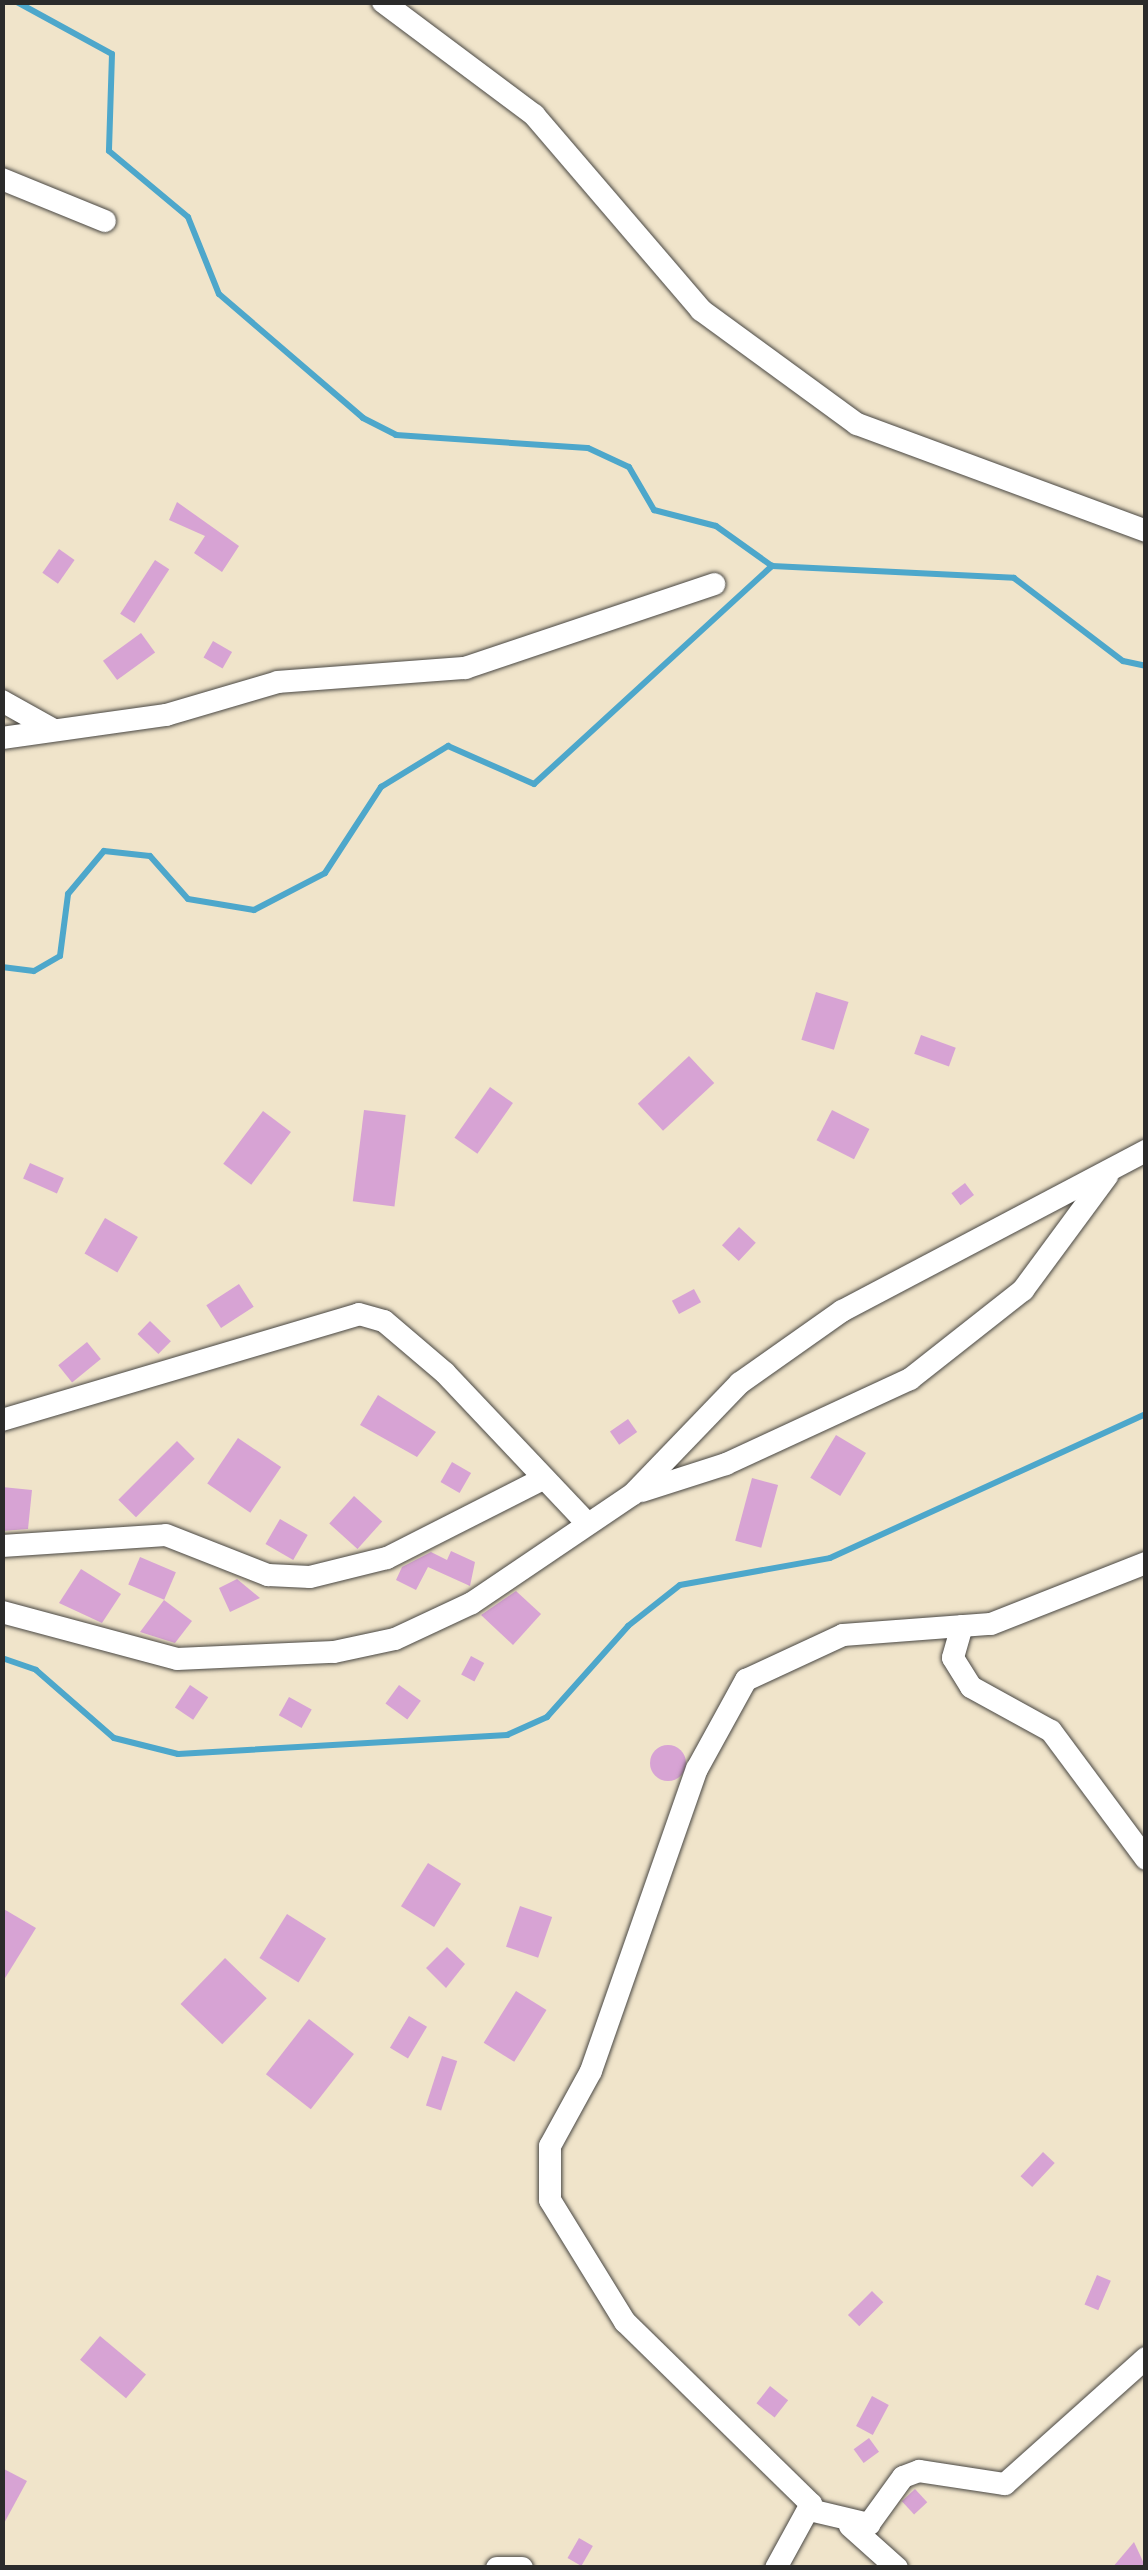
<!DOCTYPE html>
<style>
body{margin:0}
#map{position:relative;width:1148px;height:2570px;overflow:hidden;background:#f0e4ca;font-family:Pangolin,sans-serif}
div>[style]{position:absolute}
.stream>*{height:6px;margin:-3px;padding:0 3px;transform-origin:3px;border-radius:3px;background:#4da7cb}
.building>*{inset:0;background:#d7a3d4;transform-origin:0 0}
.round{border-radius:50%}
.roads{filter:drop-shadow(0 0 2px #494743) drop-shadow(0 0 2px #494743)}
.minor>*{height:22px;margin:-11px;padding:0 11px;transform-origin:11px;border-radius:11px;background:#fff}
span{translate:-50% -50%;white-space:nowrap;text-align:center;line-height:1.15;-webkit-text-stroke:8px #f6f6f2;paint-order:stroke}
.frame{position:absolute;inset:0;border:5px solid #2b2b2b;pointer-events:none}
</style>
<div id="map">
<div class="stream">
<i style="left:17px;top:2px;width:108px;rotate:28.7deg"></i>
<i style="left:112px;top:54px;width:97px;rotate:91.8deg"></i>
<i style="left:109px;top:151px;width:103px;rotate:39.9deg"></i>
<i style="left:188px;top:217px;width:83px;rotate:68.1deg"></i>
<i style="left:219px;top:294px;width:190px;rotate:40.7deg"></i>
<i style="left:363px;top:418px;width:37px;rotate:27deg"></i>
<i style="left:396px;top:435px;width:192px;rotate:3.9deg"></i>
<i style="left:588px;top:448px;width:45px;rotate:24.9deg"></i>
<i style="left:629px;top:467px;width:50px;rotate:59.8deg"></i>
<i style="left:654px;top:510px;width:64px;rotate:14.5deg"></i>
<i style="left:716px;top:526px;width:69px;rotate:35.5deg"></i>
<i style="left:2px;top:967px;width:32px;rotate:7deg"></i>
<i style="left:34px;top:971px;width:30px;rotate:-30deg"></i>
<i style="left:60px;top:956px;width:63px;rotate:-82.6deg"></i>
<i style="left:68px;top:894px;width:56px;rotate:-50.1deg"></i>
<i style="left:104px;top:851px;width:46px;rotate:6.2deg"></i>
<i style="left:150px;top:856px;width:57px;rotate:48.5deg"></i>
<i style="left:188px;top:899px;width:67px;rotate:9.5deg"></i>
<i style="left:254px;top:910px;width:80px;rotate:-27.5deg"></i>
<i style="left:325px;top:873px;width:103px;rotate:-56.9deg"></i>
<i style="left:381px;top:787px;width:79px;rotate:-31.5deg"></i>
<i style="left:448px;top:746px;width:94px;rotate:23.8deg"></i>
<i style="left:534px;top:784px;width:323px;rotate:-42.5deg"></i>
<i style="left:772px;top:566px;width:242px;rotate:2.8deg"></i>
<i style="left:1014px;top:578px;width:137px;rotate:37.3deg"></i>
<i style="left:1123px;top:661px;width:24px;rotate:12deg"></i>
<i style="left:2px;top:1658px;width:36px;rotate:19deg"></i>
<i style="left:36px;top:1670px;width:103px;rotate:41.1deg"></i>
<i style="left:114px;top:1738px;width:66px;rotate:14deg"></i>
<i style="left:178px;top:1754px;width:330px;rotate:-3.3deg"></i>
<i style="left:507px;top:1735px;width:44px;rotate:-24.2deg"></i>
<i style="left:547px;top:1717px;width:122px;rotate:-48.3deg"></i>
<i style="left:628px;top:1626px;width:66px;rotate:-38.3deg"></i>
<i style="left:680px;top:1585px;width:152px;rotate:-10.2deg"></i>
<i style="left:830px;top:1558px;width:347px;rotate:-24.5deg"></i>
</div>
<div class="building">
<i style="clip-path:polygon(177px 502px,239px 546px,222px 572px,194px 553px,205px 536px,169px 520px)"></i>
<i style="left:59px;top:549px;width:19px;height:29px;rotate:35deg"></i>
<i style="left:155px;top:560px;width:17px;height:64px;rotate:33deg"></i>
<i style="left:141px;top:633px;width:24px;height:47px;rotate:54deg"></i>
<i style="left:213px;top:641px;width:22px;height:19px;rotate:30deg"></i>
<i style="left:816px;top:992px;width:34px;height:50px;rotate:17deg"></i>
<i style="left:921px;top:1035px;width:37px;height:20px;rotate:20deg"></i>
<i style="left:689px;top:1056px;width:37px;height:70px;rotate:47deg"></i>
<i style="left:490px;top:1087px;width:28px;height:62px;rotate:35deg"></i>
<i style="left:364px;top:1110px;width:42px;height:92px;rotate:7deg"></i>
<i style="left:832px;top:1110px;width:42px;height:34px;rotate:27deg"></i>
<i style="left:263px;top:1111px;width:35px;height:66px;rotate:37deg"></i>
<i style="left:30px;top:1163px;width:37px;height:17px;rotate:24deg"></i>
<i style="left:965px;top:1183px;width:15px;height:17px;rotate:53deg"></i>
<i style="left:105px;top:1218px;width:38px;height:41px;rotate:30deg"></i>
<i style="left:739px;top:1227px;width:23px;height:25px;rotate:43deg"></i>
<i style="left:239px;top:1284px;width:27px;height:39px;rotate:57deg"></i>
<i style="left:694px;top:1289px;width:15px;height:25px;rotate:62deg"></i>
<i style="left:150px;top:1321px;width:29px;height:18px;rotate:44deg"></i>
<i style="left:87px;top:1342px;width:22px;height:37px;rotate:51deg"></i>
<i style="clip-path:polygon(378px 1395px,436px 1432px,417px 1457px,360px 1425px)"></i>
<i style="left:628px;top:1419px;width:16px;height:22px;rotate:55deg"></i>
<i style="left:836px;top:1435px;width:35px;height:50px;rotate:31deg"></i>
<i style="left:238px;top:1438px;width:52px;height:55px;rotate:34deg"></i>
<i style="left:177px;top:1441px;width:25px;height:83px;rotate:45deg"></i>
<i style="left:452px;top:1462px;width:22px;height:23px;rotate:30deg"></i>
<i style="left:752px;top:1478px;width:27px;height:65px;rotate:15deg"></i>
<i style="clip-path:polygon(2px 1487px,32px 1490px,28px 1529px,2px 1531px)"></i>
<i style="left:354px;top:1496px;width:38px;height:37px;rotate:42deg"></i>
<i style="left:280px;top:1519px;width:32px;height:29px;rotate:30deg"></i>
<i style="clip-path:polygon(451px 1551px,475px 1562px,470px 1586px,428px 1567px,416px 1590px,396px 1580px,402px 1567px,431px 1552px,447px 1560px)"></i>
<i style="left:140px;top:1557px;width:39px;height:30px;rotate:23deg"></i>
<i style="clip-path:polygon(81px 1569px,121px 1594px,102px 1623px,59px 1603px)"></i>
<i style="clip-path:polygon(237px 1579px,260px 1598px,230px 1612px,219px 1588px)"></i>
<i style="clip-path:polygon(516px 1591px,541px 1614px,513px 1645px,481px 1615px)"></i>
<i style="clip-path:polygon(164px 1600px,192px 1621px,175px 1643px,140px 1632px)"></i>
<i style="left:471px;top:1656px;width:15px;height:21px;rotate:28deg"></i>
<i style="left:190px;top:1685px;width:22px;height:27px;rotate:34deg"></i>
<i style="left:399px;top:1685px;width:27px;height:23px;rotate:36deg"></i>
<i style="left:289px;top:1697px;width:26px;height:21px;rotate:29deg"></i>
<i class="round" style="left:650px;top:1745px;width:36px;height:36px"></i>
<i style="left:428px;top:1863px;width:39px;height:51px;rotate:32deg"></i>
<i style="left:520px;top:1906px;width:34px;height:43px;rotate:19deg"></i>
<i style="clip-path:polygon(2px 1908px,36px 1928px,2px 1983px)"></i>
<i style="left:287px;top:1914px;width:46px;height:52px;rotate:32deg"></i>
<i style="clip-path:polygon(447px 1947px,465px 1964px,446px 1988px,426px 1968px)"></i>
<i style="left:225px;top:1958px;width:58px;height:64px;rotate:44deg"></i>
<i style="left:516px;top:1991px;width:36px;height:61px;rotate:32deg"></i>
<i style="left:409px;top:2016px;width:21px;height:37px;rotate:31deg"></i>
<i style="left:309px;top:2019px;width:57px;height:70px;rotate:38deg"></i>
<i style="left:442px;top:2056px;width:16px;height:52px;rotate:18deg"></i>
<i style="left:1043px;top:2152px;width:16px;height:33px;rotate:43deg"></i>
<i style="left:1097px;top:2275px;width:15px;height:32px;rotate:23deg"></i>
<i style="left:872px;top:2291px;width:16px;height:34px;rotate:45deg"></i>
<i style="left:100px;top:2336px;width:60px;height:31px;rotate:40deg"></i>
<i style="left:770px;top:2386px;width:23px;height:22px;rotate:38deg"></i>
<i style="left:872px;top:2396px;width:19px;height:34px;rotate:28deg"></i>
<i style="left:869px;top:2438px;width:17px;height:19px;rotate:54deg"></i>
<i style="clip-path:polygon(2px 2468px,27px 2481px,2px 2527px)"></i>
<i style="left:915px;top:2489px;width:18px;height:18px;rotate:47deg"></i>
<i style="left:579px;top:2538px;width:16px;height:23px;rotate:30deg"></i>
<i style="clip-path:polygon(1134px 2542px,1146px 2568px,1112px 2568px)"></i>
</div>
<div class="roads">
<div class="minor">
<i style="left:383px;top:2px;width:189px;rotate:36.8deg"></i>
<i style="left:534px;top:115px;width:257px;rotate:49.4deg"></i>
<i style="left:701px;top:310px;width:193px;rotate:36.2deg"></i>
<i style="left:857px;top:424px;width:308px;rotate:20.3deg"></i>
<i style="left:2px;top:179px;width:111px;rotate:22.2deg"></i>
<i style="left:2px;top:701px;width:57px;rotate:29.2deg"></i>
<i style="left:2px;top:738px;width:166px;rotate:-8deg"></i>
<i style="left:166px;top:715px;width:117px;rotate:-16.4deg"></i>
<i style="left:278px;top:682px;width:188px;rotate:-4.3deg"></i>
<i style="left:465px;top:668px;width:263px;rotate:-18.6deg"></i>
<i style="left:2px;top:1420px;width:372px;rotate:-16.5deg"></i>
<i style="left:359px;top:1314px;width:26px;rotate:16deg"></i>
<i style="left:384px;top:1321px;width:80px;rotate:40.4deg"></i>
<i style="left:445px;top:1373px;width:207px;rotate:46.6deg"></i>
<i style="left:642px;top:1491px;width:88px;rotate:-17.8deg"></i>
<i style="left:726px;top:1464px;width:203px;rotate:-24.8deg"></i>
<i style="left:910px;top:1379px;width:144px;rotate:-38.2deg"></i>
<i style="left:1023px;top:1290px;width:142px;rotate:-53.6deg"></i>
<i style="left:2px;top:1546px;width:164px;rotate:-3.8deg"></i>
<i style="left:166px;top:1535px;width:110px;rotate:21.4deg"></i>
<i style="left:268px;top:1575px;width:42px;rotate:2.7deg"></i>
<i style="left:310px;top:1577px;width:79px;rotate:-13.9deg"></i>
<i style="left:387px;top:1558px;width:175px;rotate:-26.9deg"></i>
<i style="left:2px;top:1612px;width:181px;rotate:15deg"></i>
<i style="left:177px;top:1659px;width:157px;rotate:-2.6deg"></i>
<i style="left:334px;top:1652px;width:62px;rotate:-12deg"></i>
<i style="left:395px;top:1639px;width:85px;rotate:-25.1deg"></i>
<i style="left:472px;top:1603px;width:194px;rotate:-34.1deg"></i>
<i style="left:633px;top:1494px;width:154px;rotate:-46.1deg"></i>
<i style="left:740px;top:1383px;width:125px;rotate:-35.2deg"></i>
<i style="left:842px;top:1311px;width:344px;rotate:-27.8deg"></i>
<i style="left:962px;top:1626px;width:33px;rotate:106deg"></i>
<i style="left:953px;top:1658px;width:34px;rotate:58deg"></i>
<i style="left:971px;top:1687px;width:91px;rotate:28.8deg"></i>
<i style="left:1051px;top:1731px;width:159px;rotate:53.4deg"></i>
<i style="left:814px;top:2511px;width:57px;rotate:13.3deg"></i>
<i style="left:869px;top:2524px;width:58px;rotate:-54.1deg"></i>
<i style="left:903px;top:2477px;width:17px;rotate:-21deg"></i>
<i style="left:919px;top:2471px;width:87px;rotate:8.6deg"></i>
<i style="left:1005px;top:2484px;width:189px;rotate:-41.8deg"></i>
<i style="left:850px;top:2526px;width:63px;rotate:41.8deg"></i>
<i style="left:497px;top:2568px;width:25px"></i>
<i style="left:776px;top:2568px;width:73px;rotate:-61.3deg"></i>
<i style="left:811px;top:2504px;width:260px;rotate:-135.6deg"></i>
<i style="left:625px;top:2322px;width:143px;rotate:-121.6deg"></i>
<i style="left:550px;top:2200px;width:54px;rotate:-90deg"></i>
<i style="left:550px;top:2146px;width:85px;rotate:-61.3deg"></i>
<i style="left:591px;top:2071px;width:320px;rotate:-70.7deg"></i>
<i style="left:697px;top:1769px;width:102px;rotate:-61.2deg"></i>
<i style="left:746px;top:1680px;width:107px;rotate:-24.9deg"></i>
<i style="left:843px;top:1635px;width:148px;rotate:-4.3deg"></i>
<i style="left:991px;top:1624px;width:167px;rotate:-21.5deg"></i>
</div>
</div>
<div class="frame"></div>
</div>
